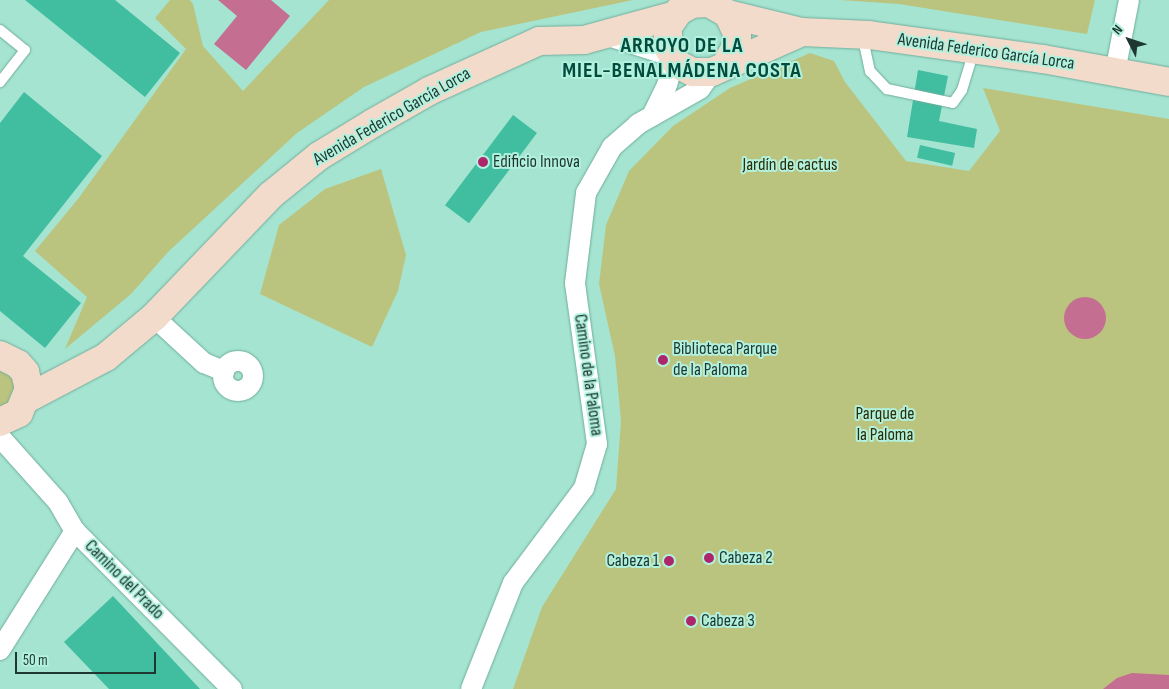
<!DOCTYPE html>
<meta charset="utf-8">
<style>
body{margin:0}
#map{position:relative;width:1169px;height:689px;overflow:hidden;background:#a5e4d1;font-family:"Sofia Sans Condensed",sans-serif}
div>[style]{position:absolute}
.green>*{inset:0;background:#bbc47e}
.water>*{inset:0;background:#c46e92}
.round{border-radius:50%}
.building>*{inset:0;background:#41bda0;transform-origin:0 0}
.roads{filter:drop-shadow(0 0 1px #70ad9c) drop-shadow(0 0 1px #70ad9c)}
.lane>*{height:10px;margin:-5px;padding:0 5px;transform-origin:5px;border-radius:5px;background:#fff}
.street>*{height:20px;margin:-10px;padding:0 10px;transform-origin:10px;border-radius:10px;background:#fff}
.street>.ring{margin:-10px;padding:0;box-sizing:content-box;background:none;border:20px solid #fff;border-radius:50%}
.secondary>*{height:28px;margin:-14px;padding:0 14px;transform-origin:14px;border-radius:14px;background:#f3dbcb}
.dots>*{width:14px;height:14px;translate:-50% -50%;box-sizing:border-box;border:2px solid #b2f1de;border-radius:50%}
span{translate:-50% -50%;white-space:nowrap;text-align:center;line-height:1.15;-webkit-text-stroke:4px #b2f1de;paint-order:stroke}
.street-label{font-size:18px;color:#1e3730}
.poi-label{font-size:18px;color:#1e3730}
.left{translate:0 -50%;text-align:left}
.right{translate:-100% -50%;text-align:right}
.park-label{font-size:18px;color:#2b2e06}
.district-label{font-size:22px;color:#034b3d;font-weight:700;letter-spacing:1px}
.north{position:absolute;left:1104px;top:15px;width:50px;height:50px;-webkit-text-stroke:4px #b2f1de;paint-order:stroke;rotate:311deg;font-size:14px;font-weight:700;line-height:20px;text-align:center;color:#1e3730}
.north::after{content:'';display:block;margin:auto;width:18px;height:22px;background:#1e3730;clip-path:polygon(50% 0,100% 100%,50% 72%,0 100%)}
.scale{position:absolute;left:15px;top:652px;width:141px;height:22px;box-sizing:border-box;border:2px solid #1e3730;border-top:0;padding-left:6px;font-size:15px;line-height:18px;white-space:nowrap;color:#1e3730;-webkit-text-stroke:4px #b2f1de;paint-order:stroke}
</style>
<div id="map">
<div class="green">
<i style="clip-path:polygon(170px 0,190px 0,193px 4px,203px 46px,243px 91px,329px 0,633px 0,481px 32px,364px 87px,297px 133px,168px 252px,131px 294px,65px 349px,87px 297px,35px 251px,78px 199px,186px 49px,155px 18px)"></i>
<i style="clip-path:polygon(840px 0,1095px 0,1087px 34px,899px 4px)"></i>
<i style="clip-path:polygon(810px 53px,834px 61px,845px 82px,906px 161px,969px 171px,1000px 131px,983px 88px,1169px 119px,1169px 689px,513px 689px,542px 607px,616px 489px,621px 421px,615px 356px,599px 284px,606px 225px,629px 171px,673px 126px,730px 88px)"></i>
<i style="clip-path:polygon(381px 169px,406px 255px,398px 291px,372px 347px,260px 294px,279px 225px,325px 189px)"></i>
<i style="clip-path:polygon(0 363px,22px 390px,0 415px)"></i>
</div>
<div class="water">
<i style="clip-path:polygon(218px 0,271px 0,290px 16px,246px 70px,214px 44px,237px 16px)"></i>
<i class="round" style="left:1064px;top:297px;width:42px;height:42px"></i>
<i style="clip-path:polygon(1132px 673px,1169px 675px,1169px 689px,1103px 689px,1117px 678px)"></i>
</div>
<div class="building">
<i style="clip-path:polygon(25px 0,115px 0,180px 53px,145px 97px)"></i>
<i style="clip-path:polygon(918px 70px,948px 76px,939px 121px,977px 129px,974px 148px,907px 137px)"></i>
<i style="clip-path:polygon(24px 92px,102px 156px,23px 256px,81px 303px,45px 348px,0 311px,0 123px)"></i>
<i style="left:513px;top:115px;width:30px;height:113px;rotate:37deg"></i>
<i style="left:920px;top:145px;width:36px;height:13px;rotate:13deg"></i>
<i style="clip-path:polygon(113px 596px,200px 689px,109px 689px,64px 642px)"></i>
</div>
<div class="roads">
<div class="lane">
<i style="left:0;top:30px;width:32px;rotate:39deg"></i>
<i style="left:25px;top:50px;width:41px;rotate:128deg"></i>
<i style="left:868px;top:36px;width:12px;rotate:104deg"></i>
<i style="left:865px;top:48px;width:24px;rotate:78deg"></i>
<i style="left:870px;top:71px;width:25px;rotate:47deg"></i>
<i style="left:887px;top:89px;width:67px;rotate:12deg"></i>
<i style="left:953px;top:103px;width:16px;rotate:-55deg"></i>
<i style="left:962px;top:90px;width:28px;rotate:-73deg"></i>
<i style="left:970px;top:63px;width:13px;rotate:-86deg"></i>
</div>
<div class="street">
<i style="left:605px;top:35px;width:69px;rotate:17.7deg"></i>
<i style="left:1115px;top:72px;width:73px;rotate:-79deg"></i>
<i style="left:652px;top:116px;width:34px;rotate:-64deg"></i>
<i style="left:667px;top:85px;width:26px;rotate:-74deg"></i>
<i style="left:154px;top:317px;width:68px;rotate:42.6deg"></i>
<i style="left:204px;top:363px;width:22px;rotate:22deg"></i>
<i class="ring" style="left:223px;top:361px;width:10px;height:10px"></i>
<i style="left:0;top:437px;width:87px;rotate:48.3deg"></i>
<i style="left:58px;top:502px;width:34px;rotate:60deg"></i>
<i style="left:75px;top:531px;width:223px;rotate:45.2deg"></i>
<i style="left:0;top:650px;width:141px;rotate:-57.8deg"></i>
<i style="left:471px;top:689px;width:114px;rotate:-68.4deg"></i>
<i style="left:513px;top:583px;width:119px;rotate:-53.2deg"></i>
<i style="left:584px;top:488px;width:46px;rotate:-73.5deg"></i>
<i style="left:597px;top:444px;width:162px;rotate:-97.8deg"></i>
<i style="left:575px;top:283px;width:91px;rotate:-83deg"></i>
<i style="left:586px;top:193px;width:53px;rotate:-60.5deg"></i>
<i style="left:612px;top:147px;width:35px;rotate:-41deg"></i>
<i style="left:638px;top:124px;width:71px;rotate:-29.4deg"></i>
<i style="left:700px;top:89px;width:21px;rotate:-55deg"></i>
</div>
<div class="secondary">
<i style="left:728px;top:14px;width:76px;rotate:13.7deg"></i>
<i style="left:802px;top:32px;width:67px;rotate:2.6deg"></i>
<i style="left:869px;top:35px;width:176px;rotate:7.9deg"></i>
<i style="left:1043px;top:59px;width:128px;rotate:10.3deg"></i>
<i style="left:727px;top:63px;width:21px;rotate:-62deg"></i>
<i style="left:737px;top:44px;width:11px;rotate:-90deg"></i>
<i style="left:737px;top:33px;width:21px;rotate:-115deg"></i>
<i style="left:728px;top:14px;width:22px;rotate:-150deg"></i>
<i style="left:709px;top:3px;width:17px;rotate:177deg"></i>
<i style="left:692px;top:4px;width:15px;rotate:152deg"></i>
<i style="left:679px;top:11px;width:19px;rotate:125deg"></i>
<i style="left:668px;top:27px;width:20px;rotate:90deg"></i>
<i style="left:668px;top:47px;width:19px;rotate:62deg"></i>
<i style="left:677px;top:64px;width:18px;rotate:27deg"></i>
<i style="left:693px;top:72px;width:19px"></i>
<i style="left:712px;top:72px;width:98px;rotate:-24deg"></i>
<i style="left:0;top:355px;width:20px;rotate:27deg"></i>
<i style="left:18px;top:364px;width:11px;rotate:49deg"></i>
<i style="left:25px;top:372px;width:17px;rotate:77deg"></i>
<i style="left:29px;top:389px;width:26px;rotate:113deg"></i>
<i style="left:19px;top:413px;width:21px;rotate:155deg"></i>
<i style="left:28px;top:398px;width:88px;rotate:-27.7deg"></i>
<i style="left:106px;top:357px;width:62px;rotate:-39.8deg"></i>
<i style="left:154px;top:317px;width:169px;rotate:-46.2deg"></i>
<i style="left:271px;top:195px;width:62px;rotate:-39.1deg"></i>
<i style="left:319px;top:156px;width:63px;rotate:-31.4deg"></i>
<i style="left:373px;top:123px;width:64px;rotate:-29.7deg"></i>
<i style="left:429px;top:91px;width:121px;rotate:-24.4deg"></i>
<i style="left:539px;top:41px;width:45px;rotate:-1.3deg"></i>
<i style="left:584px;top:40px;width:95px;rotate:-15.2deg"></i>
</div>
</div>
<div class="dots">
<i style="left:483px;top:162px;background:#ad266c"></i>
<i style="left:663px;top:360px;background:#ad266c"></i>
<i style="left:709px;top:558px;background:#ad266c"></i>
<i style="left:669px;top:561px;background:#ad266c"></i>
<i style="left:691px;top:621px;background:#ad266c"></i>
</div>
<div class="street-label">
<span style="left:986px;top:52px;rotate:8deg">Avenida Federico García Lorca</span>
<span style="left:392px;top:117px;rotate:-30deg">Avenida Federico García Lorca</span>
<span style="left:588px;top:375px;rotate:82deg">Camino de la Paloma</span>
<span style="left:124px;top:580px;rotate:45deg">Camino del Prado</span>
</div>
<div class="poi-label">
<span class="left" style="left:493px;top:162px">Edificio Innova</span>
<span class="left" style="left:673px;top:360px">Biblioteca Parque<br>de la Paloma</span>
<span class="left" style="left:719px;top:558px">Cabeza 2</span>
<span class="right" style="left:659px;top:561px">Cabeza 1</span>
<span class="left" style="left:701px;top:621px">Cabeza 3</span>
</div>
<div class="park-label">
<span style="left:790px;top:165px">Jardín de cactus</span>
<span style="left:885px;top:425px">Parque de<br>la Paloma</span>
</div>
<div class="district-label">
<span style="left:682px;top:58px">ARROYO DE LA<br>MIEL-BENALMÁDENA COSTA</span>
</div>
<div class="north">N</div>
<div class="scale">50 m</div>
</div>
